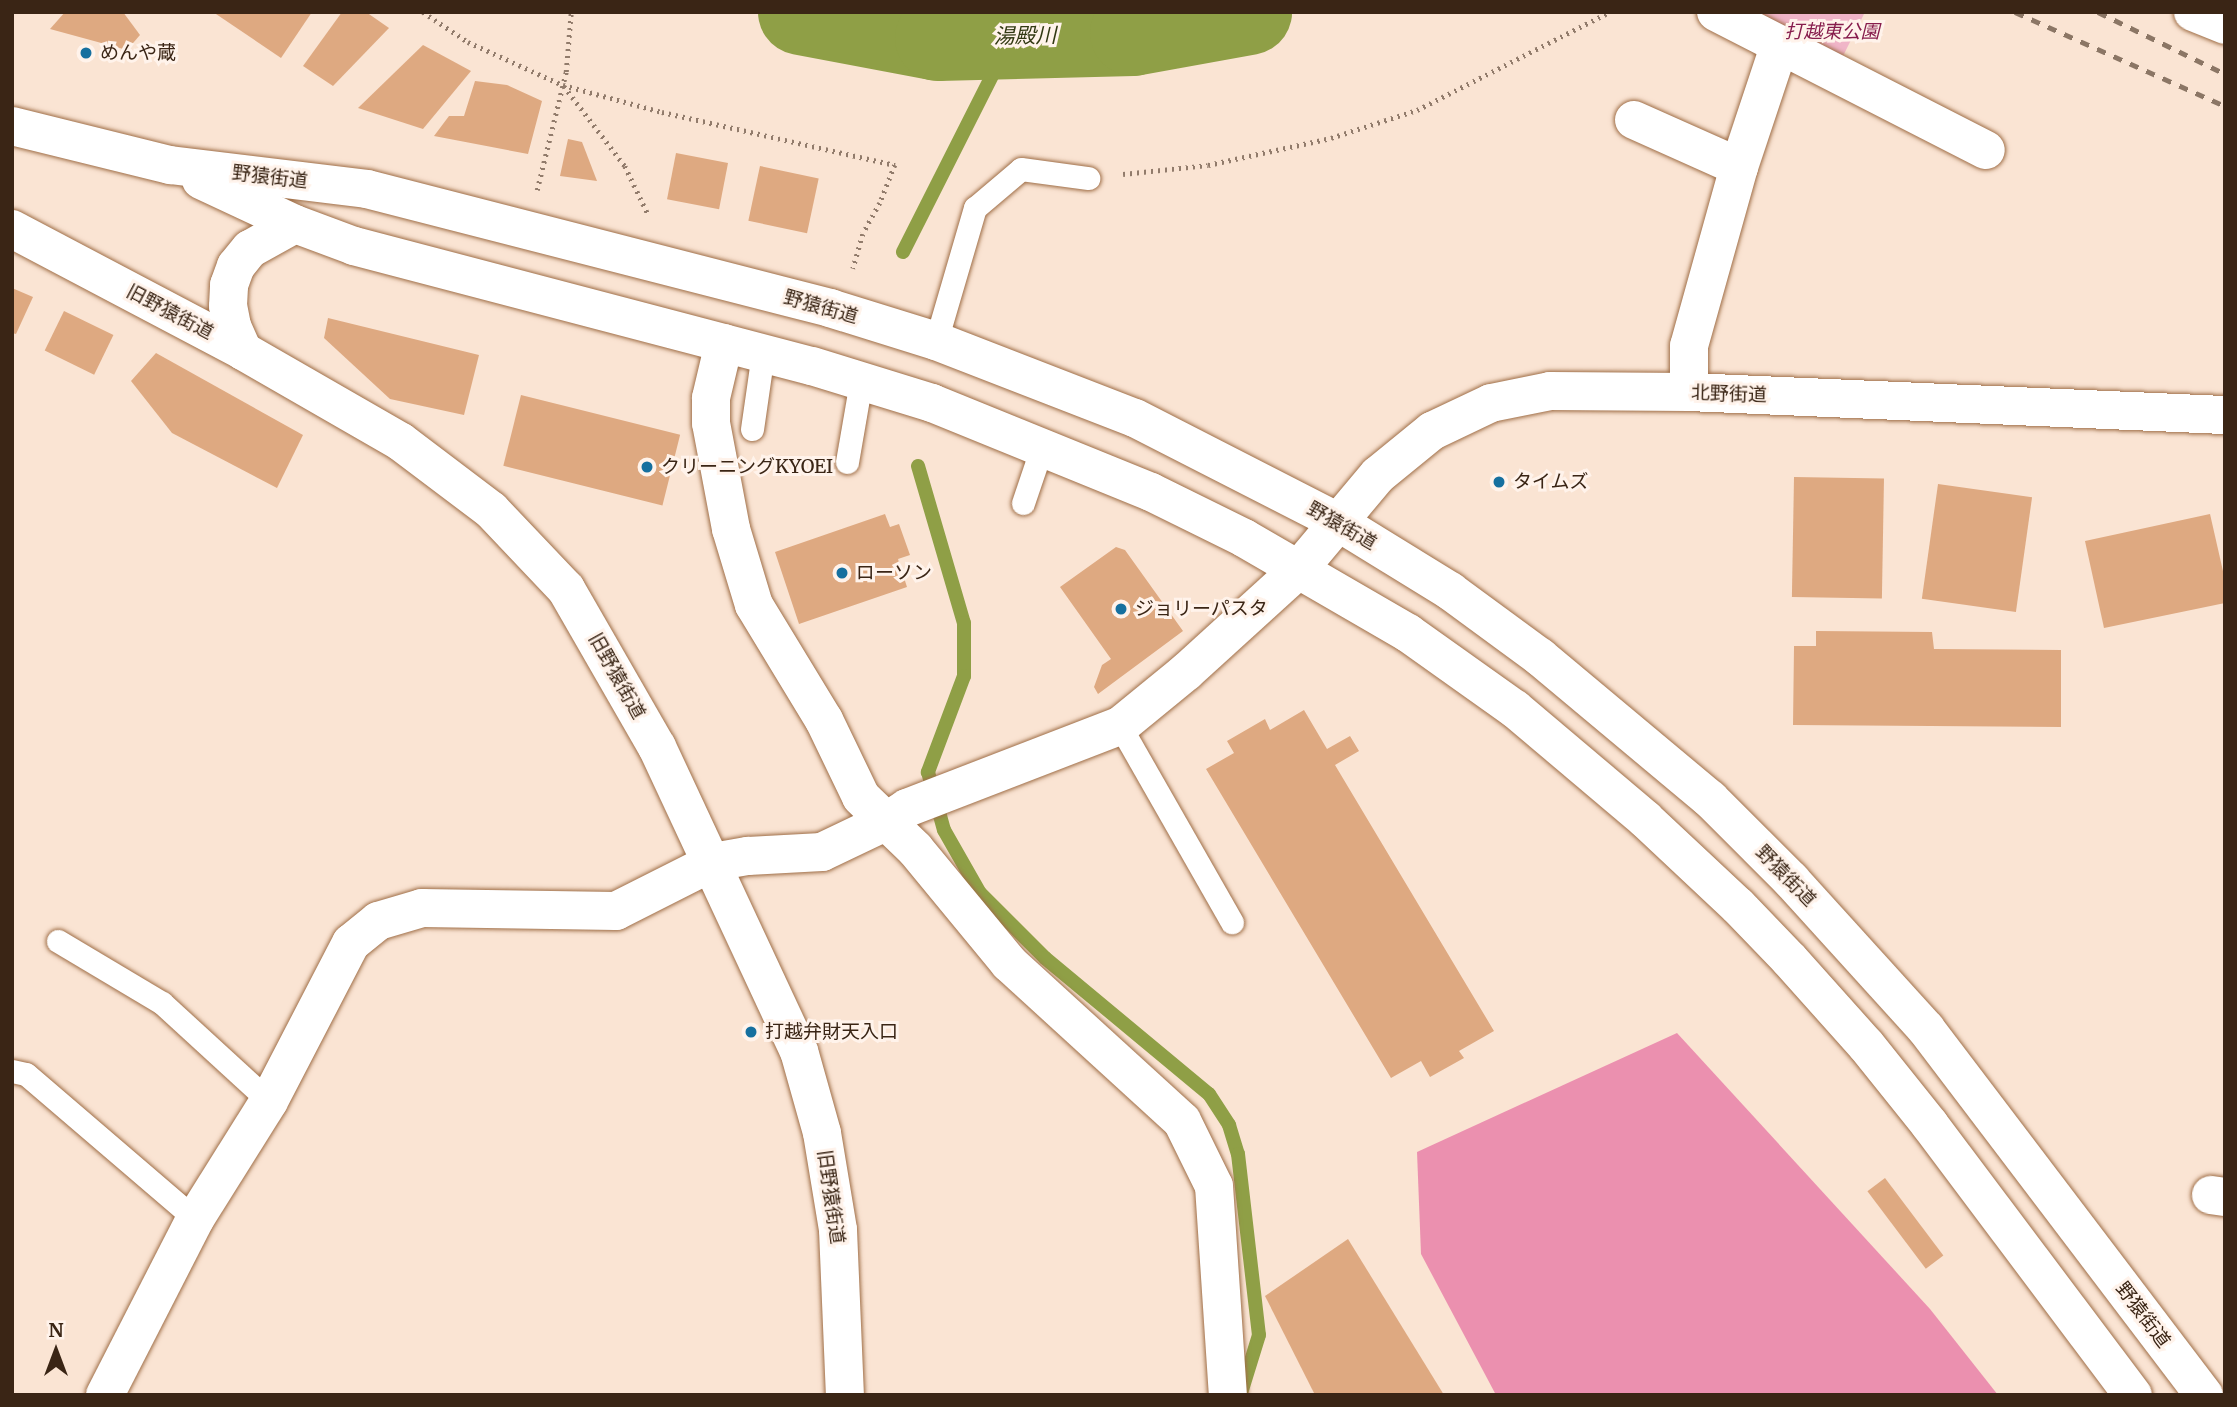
<!DOCTYPE html>
<meta charset="utf-8">
<style>
body{margin:0}
#map{position:relative;width:2237px;height:1407px;overflow:hidden;background:#fae4d3;font-family:Merriweather,"Noto Sans JP",serif}
div>[style]{position:absolute}
.green>*{inset:0;background:#f0b5c8}
.forest>*{inset:0;background:#eb90af}
.stream>*{height:14px;margin:-7px;padding:0 7px;transform-origin:7px;border-radius:7px;background:#8f9f46}
.river>*{height:86px;margin:-43px;padding:0 43px;transform-origin:43px;border-radius:43px;background:#8f9f46}
.building>*{inset:0;background:#dea981;transform-origin:0 0}
.path>*{height:4.5px;margin-top:-2.25px;transform-origin:0;background:repeating-linear-gradient(90deg,#917b6b 0 2px,transparent 0 7px)}
.roads{filter:drop-shadow(0 0 2px #9f6e47) drop-shadow(0 0 2px #9f6e47)}
.lane>*{height:23px;margin:-11.5px;padding:0 11.5px;transform-origin:11.5px;border-radius:11.5px;background:#fff}
.street>*{height:38px;margin:-19px;padding:0 19px;transform-origin:19px;border-radius:19px;background:#fff}
.secondary>*{height:38px;margin:-19px;padding:0 19px;transform-origin:19px;border-radius:19px;background:#fff}
.rail>*{height:5px;margin-top:-2.5px;transform-origin:0;background:repeating-linear-gradient(90deg,#8b7665 0 9px,transparent 0 18px)}
.dots>*{width:19px;height:19px;translate:-50% -50%;box-sizing:border-box;border:4px solid #fff3eb;border-radius:50%}
span{translate:-50% -50%;white-space:nowrap;text-align:center;line-height:1.15;-webkit-text-stroke:6px #fff3eb;paint-order:stroke}
.park-label{font-size:19px;color:#871d4d;font-style:italic}
.poi-label{font-size:19px;color:#3a2515}
.left{translate:0 -50%;text-align:left}
.street-label{font-size:19px;color:#3a2515}
.water-label{font-size:21px;color:#323913;font-style:italic}
.frame{position:absolute;inset:0;border:14px solid #3a2515;pointer-events:none}
.north{position:absolute;left:21px;top:1316px;width:70px;height:70px;-webkit-text-stroke:5px #fff3eb;paint-order:stroke;rotate:0deg;font-size:19px;font-weight:700;line-height:28px;text-align:center;color:#3a2515}
.north::after{content:'';display:block;margin:auto;width:24px;height:32px;background:#3a2515;clip-path:polygon(50% 0,100% 100%,50% 72%,0 100%)}
</style>
<div id="map">
<div class="green">
<i style="clip-path:polygon(1750px 12px,1865px 12px,1841px 60px)"></i>
</div>
<div class="forest">
<i style="clip-path:polygon(1677px 1033px,1930px 1309px,1998px 1395px,1496px 1395px,1421px 1254px,1417px 1152px)"></i>
</div>
<div class="stream">
<i style="left:903px;top:252px;width:242px;rotate:-63.2deg"></i>
<i style="left:918px;top:466px;width:164px;rotate:73.7deg"></i>
<i style="left:964px;top:623px;width:53px;rotate:90deg"></i>
<i style="left:964px;top:676px;width:103px;rotate:110.6deg"></i>
<i style="left:928px;top:772px;width:60px;rotate:74.6deg"></i>
<i style="left:944px;top:830px;width:73px;rotate:60.3deg"></i>
<i style="left:980px;top:893px;width:92px;rotate:45deg"></i>
<i style="left:1045px;top:958px;width:213px;rotate:39.7deg"></i>
<i style="left:1209px;top:1094px;width:37px;rotate:57deg"></i>
<i style="left:1229px;top:1125px;width:30px;rotate:73deg"></i>
<i style="left:1238px;top:1154px;width:182px;rotate:83.4deg"></i>
<i style="left:1259px;top:1335px;width:61px;rotate:107.2deg"></i>
</div>
<div class="river">
<i style="left:801px;top:12px;width:139px;rotate:10.7deg"></i>
<i style="left:938px;top:38px;width:195px;rotate:-1.5deg"></i>
<i style="left:1133px;top:33px;width:118px;rotate:-10.3deg"></i>
</div>
<div class="building">
<i style="clip-path:polygon(65px 12px,123px 12px,140px 35px,127px 50px,50px 29px)"></i>
<i style="clip-path:polygon(213px 12px,312px 12px,281px 58px)"></i>
<i style="clip-path:polygon(342px 12px,366px 12px,389px 28px,333px 86px,303px 66px)"></i>
<i style="clip-path:polygon(423px 45px,471px 71px,423px 129px,358px 108px)"></i>
<i style="clip-path:polygon(475px 81px,507px 85px,542px 101px,528px 154px,434px 136px,449px 116px,464px 116px)"></i>
<i style="clip-path:polygon(568px 139px,582px 142px,597px 181px,560px 176px)"></i>
<i style="left:676px;top:153px;width:53px;height:47px;rotate:11deg"></i>
<i style="left:760px;top:166px;width:60px;height:56px;rotate:12deg"></i>
<i style="clip-path:polygon(12px 288px,33px 297px,16px 334px,12px 333px)"></i>
<i style="left:64px;top:311px;width:55px;height:44px;rotate:26deg"></i>
<i style="clip-path:polygon(328px 318px,479px 355px,464px 415px,390px 399px,324px 338px)"></i>
<i style="clip-path:polygon(156px 353px,303px 435px,277px 488px,172px 433px,131px 381px)"></i>
<i style="left:521px;top:395px;width:164px;height:73px;rotate:14deg"></i>
<i style="left:1794px;top:477px;width:90px;height:120px;rotate:1deg"></i>
<i style="left:1938px;top:484px;width:95px;height:116px;rotate:8deg"></i>
<i style="clip-path:polygon(885px 514px,890px 527px,899px 524px,910px 555px,898px 559px,907px 587px,799px 624px,775px 552px)"></i>
<i style="clip-path:polygon(2210px 514px,2225px 580px,2225px 603px,2104px 628px,2085px 541px)"></i>
<i style="clip-path:polygon(1116px 547px,1125px 550px,1183px 631px,1098px 694px,1094px 687px,1102px 665px,1111px 659px,1060px 587px)"></i>
<i style="clip-path:polygon(1816px 631px,1932px 632px,1934px 649px,2061px 650px,2061px 727px,1793px 725px,1794px 646px,1816px 646px)"></i>
<i style="clip-path:polygon(1304px 710px,1327px 749px,1350px 736px,1359px 751px,1335px 765px,1494px 1031px,1459px 1051px,1464px 1058px,1430px 1077px,1421px 1061px,1391px 1078px,1206px 769px,1234px 753px,1227px 741px,1265px 719px,1270px 730px)"></i>
<i style="left:1885px;top:1178px;width:97px;height:22px;rotate:53deg"></i>
<i style="clip-path:polygon(1348px 1239px,1444px 1395px,1315px 1395px,1265px 1296px)"></i>
</div>
<div class="path">
<i style="left:423px;top:12px;width:54px;rotate:33.7deg"></i>
<i style="left:468px;top:42px;width:104px;rotate:24.4deg"></i>
<i style="left:563px;top:85px;width:103px;rotate:15.3deg"></i>
<i style="left:662px;top:112px;width:239px;rotate:12.8deg"></i>
<i style="left:895px;top:165px;width:41px;rotate:111.5deg"></i>
<i style="left:880px;top:203px;width:35px;rotate:119deg"></i>
<i style="left:863px;top:234px;width:36px;rotate:106deg"></i>
<i style="left:564px;top:86px;width:101px;rotate:52.7deg"></i>
<i style="left:625px;top:166px;width:55px;rotate:64.4deg"></i>
<i style="left:1123px;top:174px;width:85px;rotate:-6deg"></i>
<i style="left:1208px;top:165px;width:126px;rotate:-12.4deg"></i>
<i style="left:1331px;top:138px;width:90px;rotate:-18deg"></i>
<i style="left:1417px;top:110px;width:216px;rotate:-27deg"></i>
<i style="left:537px;top:190px;width:122px;rotate:-76.2deg"></i>
<i style="left:566px;top:72px;width:60px;rotate:-85.2deg"></i>
</div>
<div class="roads">
<div class="lane">
<i style="left:936px;top:341px;width:139px;rotate:-73.7deg"></i>
<i style="left:975px;top:208px;width:60px;rotate:-40.3deg"></i>
<i style="left:1021px;top:169px;width:68px;rotate:7.7deg"></i>
<i style="left:752px;top:429px;width:77px;rotate:-81.8deg"></i>
<i style="left:847px;top:462px;width:82px;rotate:-80.2deg"></i>
<i style="left:1023px;top:503px;width:59px;rotate:-71.3deg"></i>
<i style="left:1120px;top:726px;width:226px;rotate:60.3deg"></i>
<i style="left:58px;top:941px;width:121px;rotate:30.8deg"></i>
<i style="left:162px;top:1003px;width:145px;rotate:42.5deg"></i>
<i style="left:12px;top:1071px;width:14px;rotate:12deg"></i>
<i style="left:26px;top:1074px;width:223px;rotate:40.6deg"></i>
</div>
<div class="street">
<i style="left:1716px;top:12px;width:303px;rotate:27.1deg"></i>
<i style="left:2193px;top:12px;width:35px;rotate:22deg"></i>
<i style="left:1634px;top:120px;width:115px;rotate:24.1deg"></i>
<i style="left:724px;top:343px;width:57px;rotate:103.3deg"></i>
<i style="left:711px;top:398px;width:25px;rotate:90deg"></i>
<i style="left:711px;top:423px;width:108px;rotate:79.3deg"></i>
<i style="left:731px;top:529px;width:79px;rotate:73.2deg"></i>
<i style="left:754px;top:605px;width:135px;rotate:58.7deg"></i>
<i style="left:824px;top:720px;width:85px;rotate:64.3deg"></i>
<i style="left:861px;top:797px;width:75px;rotate:43.9deg"></i>
<i style="left:915px;top:849px;width:148px;rotate:50.5deg"></i>
<i style="left:1009px;top:963px;width:234px;rotate:42.4deg"></i>
<i style="left:1182px;top:1121px;width:72px;rotate:63.8deg"></i>
<i style="left:1214px;top:1186px;width:209px;rotate:86.2deg"></i>
<i style="left:1689px;top:392px;width:46px;rotate:-90deg"></i>
<i style="left:1689px;top:346px;width:186px;rotate:-74.4deg"></i>
<i style="left:1739px;top:167px;width:126px;rotate:-71.6deg"></i>
<i style="left:2211px;top:1195px;width:14px;rotate:8deg"></i>
<i style="left:105px;top:1395px;width:198px;rotate:-62.9deg"></i>
<i style="left:195px;top:1219px;width:139px;rotate:-57.9deg"></i>
<i style="left:269px;top:1101px;width:178px;rotate:-62.6deg"></i>
<i style="left:351px;top:943px;width:35px;rotate:-39deg"></i>
<i style="left:378px;top:921px;width:46px;rotate:-16.5deg"></i>
<i style="left:422px;top:908px;width:194px;rotate:0.9deg"></i>
<i style="left:616px;top:911px;width:109px;rotate:-26.8deg"></i>
<i style="left:713px;top:862px;width:36px;rotate:-10deg"></i>
<i style="left:748px;top:856px;width:74px;rotate:-3.1deg"></i>
<i style="left:822px;top:852px;width:72px;rotate:-25.5deg"></i>
<i style="left:887px;top:821px;width:24px;rotate:-33deg"></i>
<i style="left:907px;top:808px;width:228px;rotate:-21.1deg"></i>
<i style="left:1120px;top:726px;width:85px;rotate:-39.3deg"></i>
<i style="left:1186px;top:672px;width:153px;rotate:-42.3deg"></i>
</div>
<div class="secondary">
<i style="left:12px;top:126px;width:163px;rotate:13.9deg"></i>
<i style="left:170px;top:165px;width:198px;rotate:6.9deg"></i>
<i style="left:367px;top:189px;width:478px;rotate:14.4deg"></i>
<i style="left:830px;top:308px;width:111px;rotate:17.3deg"></i>
<i style="left:936px;top:341px;width:213px;rotate:21.2deg"></i>
<i style="left:1135px;top:418px;width:228px;rotate:27.1deg"></i>
<i style="left:1338px;top:522px;width:132px;rotate:31.6deg"></i>
<i style="left:1450px;top:591px;width:112px;rotate:36.3deg"></i>
<i style="left:1540px;top:657px;width:222px;rotate:39.9deg"></i>
<i style="left:1710px;top:799px;width:115px;rotate:45deg"></i>
<i style="left:1791px;top:880px;width:201px;rotate:47.8deg"></i>
<i style="left:1926px;top:1029px;width:460px;rotate:52.8deg"></i>
<i style="left:201px;top:180px;width:104px;rotate:25.1deg"></i>
<i style="left:295px;top:224px;width:63px;rotate:20.4deg"></i>
<i style="left:354px;top:246px;width:473px;rotate:14.7deg"></i>
<i style="left:812px;top:366px;width:126px;rotate:17.1deg"></i>
<i style="left:932px;top:403px;width:236px;rotate:22.1deg"></i>
<i style="left:1151px;top:492px;width:104px;rotate:26.3deg"></i>
<i style="left:1244px;top:538px;width:190px;rotate:30.1deg"></i>
<i style="left:1408px;top:633px;width:131px;rotate:35.4deg"></i>
<i style="left:1515px;top:709px;width:170px;rotate:40.2deg"></i>
<i style="left:1645px;top:819px;width:127px;rotate:43.1deg"></i>
<i style="left:1738px;top:906px;width:74px;rotate:46.1deg"></i>
<i style="left:1789px;top:959px;width:115px;rotate:48.2deg"></i>
<i style="left:1866px;top:1045px;width:102px;rotate:51.3deg"></i>
<i style="left:1930px;top:1125px;width:338px;rotate:53.1deg"></i>
<i style="left:12px;top:229px;width:261px;rotate:27.8deg"></i>
<i style="left:243px;top:351px;width:182px;rotate:29.9deg"></i>
<i style="left:401px;top:442px;width:113px;rotate:37.1deg"></i>
<i style="left:491px;top:510px;width:109px;rotate:46.5deg"></i>
<i style="left:566px;top:589px;width:182px;rotate:60.1deg"></i>
<i style="left:657px;top:747px;width:336px;rotate:65deg"></i>
<i style="left:799px;top:1051px;width:85px;rotate:74.3deg"></i>
<i style="left:822px;top:1133px;width:98px;rotate:80.6deg"></i>
<i style="left:838px;top:1230px;width:165px;rotate:87.6deg"></i>
<i style="left:243px;top:351px;width:27px;rotate:-114deg"></i>
<i style="left:232px;top:326px;width:20px;rotate:-101deg"></i>
<i style="left:228px;top:306px;width:21px;rotate:-87deg"></i>
<i style="left:229px;top:285px;width:20px;rotate:-70deg"></i>
<i style="left:236px;top:266px;width:22px;rotate:-51deg"></i>
<i style="left:250px;top:249px;width:51px;rotate:-29.1deg"></i>
<i style="left:1299px;top:569px;width:123px;rotate:-50deg"></i>
<i style="left:1378px;top:475px;width:70px;rotate:-39.2deg"></i>
<i style="left:1432px;top:431px;width:65px;rotate:-25.4deg"></i>
<i style="left:1491px;top:403px;width:60px;rotate:-11.5deg"></i>
<i style="left:1550px;top:391px;width:139px;rotate:0.4deg"></i>
<i style="left:1689px;top:392px;width:536px;rotate:2.46deg"></i>
</div>
</div>
<div class="rail">
<i style="left:2015px;top:12px;width:230px;rotate:24.1deg"></i>
<i style="left:2098px;top:12px;width:141px;rotate:26deg"></i>
</div>
<div class="dots">
<i style="left:86px;top:53px;background:#16709f"></i>
<i style="left:647px;top:467px;background:#16709f"></i>
<i style="left:1499px;top:482px;background:#16709f"></i>
<i style="left:842px;top:573px;background:#16709f"></i>
<i style="left:1121px;top:609px;background:#16709f"></i>
<i style="left:751px;top:1032px;background:#16709f"></i>
</div>
<div class="park-label">
<span style="left:1832px;top:32px">打越東公園</span>
</div>
<div class="poi-label">
<span class="left" style="left:100px;top:53px">めんや蔵</span>
<span class="left" style="left:661px;top:467px">クリーニングKYOEI</span>
<span class="left" style="left:1513px;top:482px">タイムズ</span>
<span class="left" style="left:856px;top:573px">ローソン</span>
<span class="left" style="left:1135px;top:609px">ジョリーパスタ</span>
<span class="left" style="left:765px;top:1032px">打越弁財天入口</span>
</div>
<div class="street-label">
<span style="left:270px;top:177px;rotate:7deg">野猿街道</span>
<span style="left:821px;top:307px;rotate:16deg">野猿街道</span>
<span style="left:170px;top:312px;rotate:28deg">旧野猿街道</span>
<span style="left:1729px;top:394px;rotate:2deg">北野街道</span>
<span style="left:1342px;top:526px;rotate:30deg">野猿街道</span>
<span style="left:617px;top:676px;rotate:61deg">旧野猿街道</span>
<span style="left:1786px;top:876px;rotate:46deg">野猿街道</span>
<span style="left:831px;top:1197px;rotate:82deg">旧野猿街道</span>
<span style="left:2143px;top:1315px;rotate:53deg">野猿街道</span>
</div>
<div class="water-label">
<span style="left:1025px;top:36px;rotate:-1deg">湯殿川</span>
</div>
<div class="frame"></div>
<div class="north">N</div>
</div>
